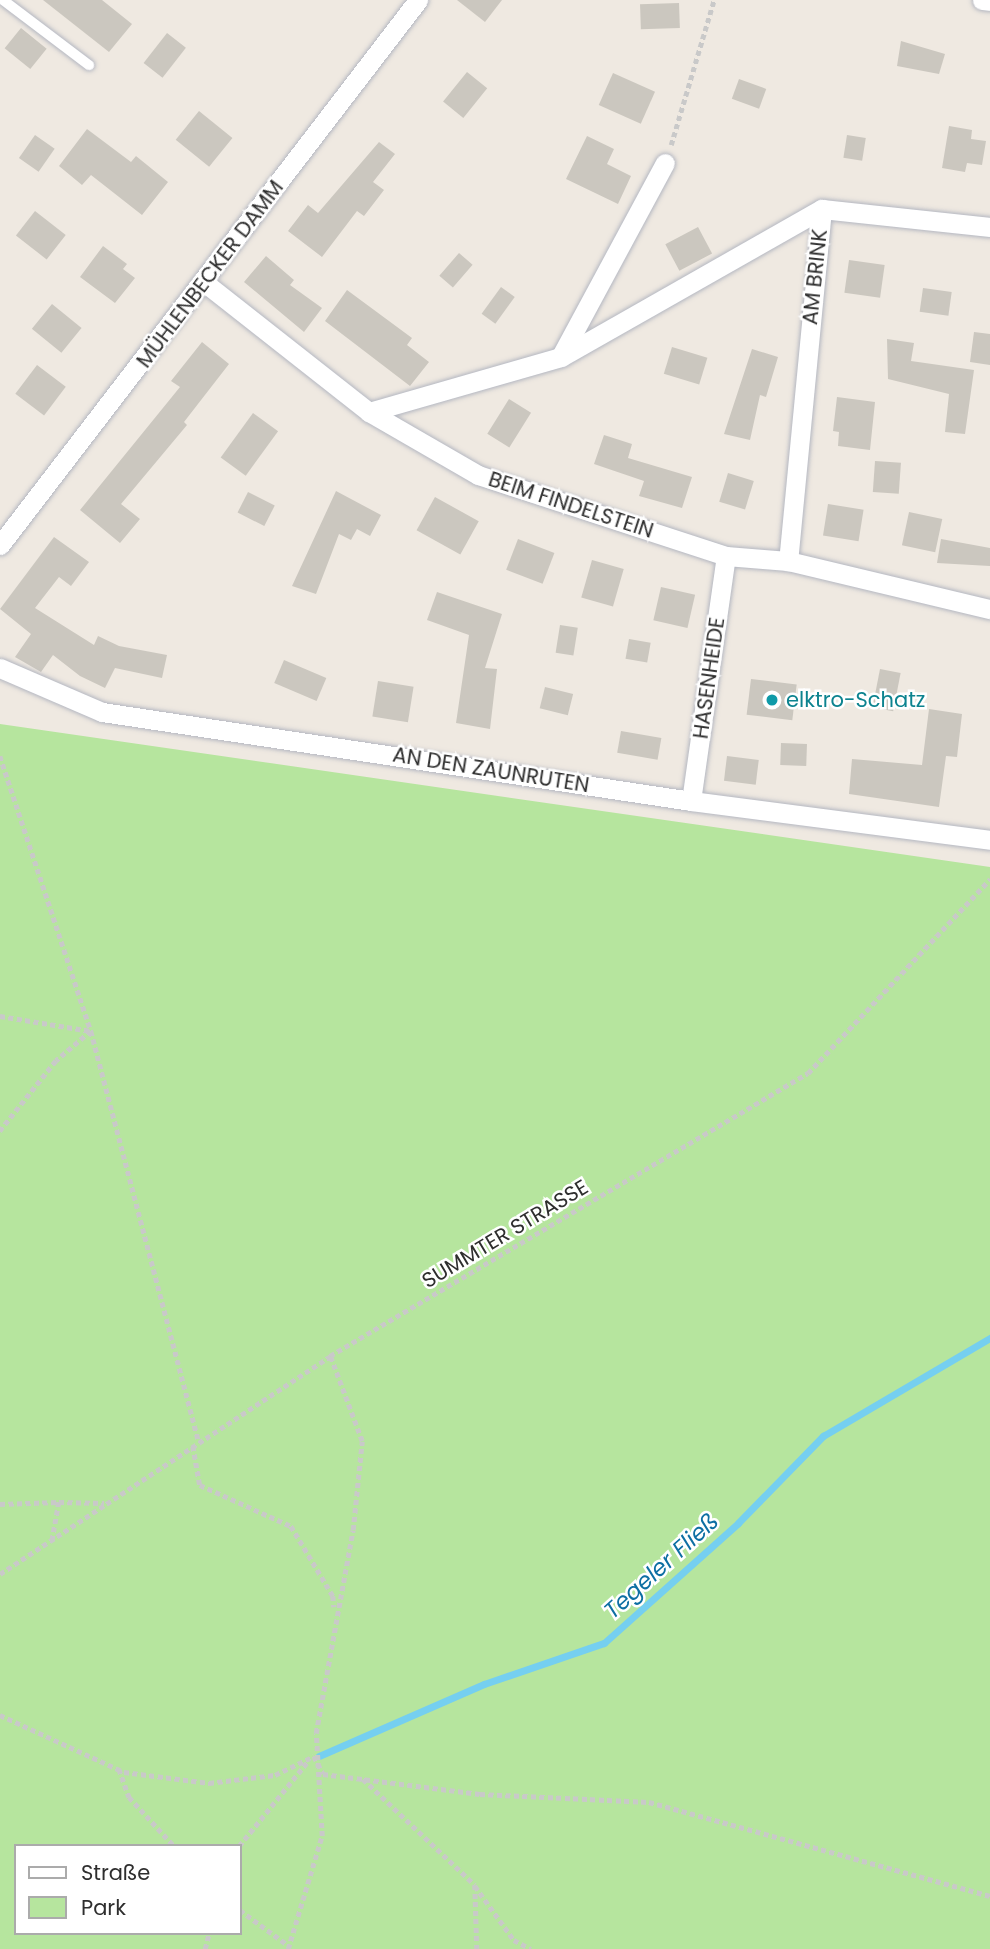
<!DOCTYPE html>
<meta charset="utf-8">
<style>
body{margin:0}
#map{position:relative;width:990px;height:1949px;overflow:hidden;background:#efe9e1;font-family:Poppins,sans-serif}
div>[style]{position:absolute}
.green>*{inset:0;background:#b6e59e}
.stream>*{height:7px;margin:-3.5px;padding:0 3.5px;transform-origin:3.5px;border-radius:3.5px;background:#75cff0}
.building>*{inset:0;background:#cbc7bf;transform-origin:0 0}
.path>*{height:4.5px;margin-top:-2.25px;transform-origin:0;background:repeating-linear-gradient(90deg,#c9c9c9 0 5px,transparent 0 8.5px)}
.roads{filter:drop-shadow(0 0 2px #b4b7c1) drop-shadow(0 0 2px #b4b7c1)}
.service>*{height:10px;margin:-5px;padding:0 5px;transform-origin:5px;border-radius:5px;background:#fff}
.minor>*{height:19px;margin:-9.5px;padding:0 9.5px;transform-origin:9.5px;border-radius:9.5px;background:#fff}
.dots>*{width:19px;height:19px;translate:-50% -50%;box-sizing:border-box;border:4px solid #fff;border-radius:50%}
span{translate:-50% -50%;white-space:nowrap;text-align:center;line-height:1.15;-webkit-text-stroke:5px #fff;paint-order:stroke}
.street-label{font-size:21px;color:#2e2e2e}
.culture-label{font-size:21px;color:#0d838f}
.left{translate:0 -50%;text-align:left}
.water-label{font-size:23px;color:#0d6fa3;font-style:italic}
.legend{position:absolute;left:14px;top:1844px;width:228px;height:91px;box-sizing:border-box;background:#fff;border:2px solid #ababab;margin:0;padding:9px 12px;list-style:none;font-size:21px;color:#2e2e2e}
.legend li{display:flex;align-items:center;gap:14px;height:35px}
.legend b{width:35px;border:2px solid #ababab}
</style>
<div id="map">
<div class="green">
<i style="clip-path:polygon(evenodd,0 724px,990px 867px,990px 1949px,0 1949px,0 724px,16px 1846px,240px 1846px,240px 1933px,16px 1933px,16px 1846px)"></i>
</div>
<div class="stream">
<i style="left:319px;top:1756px;width:180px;rotate:-23.6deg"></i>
<i style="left:484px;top:1684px;width:127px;rotate:-18.9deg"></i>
<i style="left:604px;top:1643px;width:180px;rotate:-41.8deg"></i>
<i style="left:738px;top:1523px;width:122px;rotate:-45.7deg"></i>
<i style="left:823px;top:1436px;width:194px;rotate:-30.4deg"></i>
</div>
<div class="building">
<i style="clip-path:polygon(43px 0,102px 0,132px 24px,109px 52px)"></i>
<i style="clip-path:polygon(457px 0,502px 0,485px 22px)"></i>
<i style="left:679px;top:3px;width:25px;height:39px;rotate:88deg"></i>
<i style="left:21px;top:28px;width:33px;height:26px;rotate:39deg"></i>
<i style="left:167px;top:33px;width:24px;height:38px;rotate:38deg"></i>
<i style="clip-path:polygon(901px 41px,945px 54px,939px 74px,897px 66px)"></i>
<i style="left:467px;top:72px;width:26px;height:38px;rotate:39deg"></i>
<i style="left:613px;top:73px;width:46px;height:35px;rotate:24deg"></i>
<i style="left:739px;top:79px;width:29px;height:21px;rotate:20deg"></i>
<i style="left:199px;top:111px;width:43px;height:37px;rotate:39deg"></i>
<i style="clip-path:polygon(949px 126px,972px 130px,971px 139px,986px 141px,982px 165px,967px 163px,965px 172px,942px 168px)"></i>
<i style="clip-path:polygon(87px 129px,131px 162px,136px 156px,168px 182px,142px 215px,91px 175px,82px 185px,59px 166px)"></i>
<i style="left:35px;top:135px;width:24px;height:28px;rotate:35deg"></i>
<i style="left:847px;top:135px;width:19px;height:23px;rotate:9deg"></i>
<i style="clip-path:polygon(587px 136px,614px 149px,607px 164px,631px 176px,618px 204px,566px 179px)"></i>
<i style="clip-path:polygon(379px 142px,395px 154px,373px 182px,384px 190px,364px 216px,357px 211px,322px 257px,288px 231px,308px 205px,318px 213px)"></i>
<i style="left:35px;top:211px;width:39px;height:31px;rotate:38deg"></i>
<i style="left:698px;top:227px;width:30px;height:37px;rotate:62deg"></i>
<i style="clip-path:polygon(103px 246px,127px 264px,123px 269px,135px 278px,115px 303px,80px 277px)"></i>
<i style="left:459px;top:253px;width:18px;height:30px;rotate:41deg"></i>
<i style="clip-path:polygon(266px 256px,294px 280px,290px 285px,322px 308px,304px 332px,244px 282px)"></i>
<i style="left:849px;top:260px;width:36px;height:33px;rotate:8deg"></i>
<i style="left:501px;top:287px;width:17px;height:33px;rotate:36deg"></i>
<i style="left:923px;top:288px;width:29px;height:24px;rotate:8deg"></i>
<i style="clip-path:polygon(347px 290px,412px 338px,407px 345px,429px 362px,410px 386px,325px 321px)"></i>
<i style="left:52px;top:304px;width:38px;height:32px;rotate:39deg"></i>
<i style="clip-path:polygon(974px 332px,990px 334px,990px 365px,970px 362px)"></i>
<i style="clip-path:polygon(887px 339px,914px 343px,911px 361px,974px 370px,965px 434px,945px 432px,949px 394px,888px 379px)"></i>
<i style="clip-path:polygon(202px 342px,229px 364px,184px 422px,187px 425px,121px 504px,140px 519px,120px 543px,80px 510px,180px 387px,171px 381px)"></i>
<i style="left:672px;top:347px;width:37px;height:28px;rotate:17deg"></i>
<i style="clip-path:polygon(752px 349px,778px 357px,766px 397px,760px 395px,750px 440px,724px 434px)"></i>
<i style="left:37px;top:365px;width:36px;height:36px;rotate:37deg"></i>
<i style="clip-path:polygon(837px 397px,875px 402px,870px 450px,838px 446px,839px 432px,833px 431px)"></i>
<i style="left:509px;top:399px;width:26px;height:41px;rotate:32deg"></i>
<i style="left:253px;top:413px;width:31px;height:55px;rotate:36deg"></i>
<i style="clip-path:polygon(604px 435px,632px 444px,628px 458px,692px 477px,682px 508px,639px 496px,644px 481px,594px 464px)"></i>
<i style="left:875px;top:461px;width:26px;height:31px;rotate:4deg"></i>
<i style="left:728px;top:473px;width:27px;height:30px;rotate:17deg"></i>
<i style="clip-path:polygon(336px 491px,381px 515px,370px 536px,357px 529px,351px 540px,339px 534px,316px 594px,292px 586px)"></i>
<i style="left:248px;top:492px;width:30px;height:23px;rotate:27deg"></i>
<i style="left:435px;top:497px;width:50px;height:38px;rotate:29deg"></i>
<i style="left:828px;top:504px;width:36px;height:32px;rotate:9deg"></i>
<i style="left:909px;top:512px;width:34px;height:34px;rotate:12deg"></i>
<i style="clip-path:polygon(54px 537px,89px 562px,71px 586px,59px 577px,35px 608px,94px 645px,98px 636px,119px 646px,167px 655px,162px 678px,115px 668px,105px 688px,80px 676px,53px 655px,41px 672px,15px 657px,31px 634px,0 609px)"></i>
<i style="left:518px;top:539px;width:39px;height:33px;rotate:21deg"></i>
<i style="clip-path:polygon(941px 539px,990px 548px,990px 566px,937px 563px)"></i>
<i style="left:592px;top:560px;width:33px;height:39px;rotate:16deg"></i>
<i style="left:661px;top:587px;width:35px;height:34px;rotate:13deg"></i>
<i style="clip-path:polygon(437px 592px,502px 614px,485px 668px,497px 669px,490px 729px,456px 723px,469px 635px,427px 620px)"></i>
<i style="left:560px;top:625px;width:18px;height:28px;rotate:9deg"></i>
<i style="left:629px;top:639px;width:22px;height:20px;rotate:10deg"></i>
<i style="left:284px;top:660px;width:46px;height:25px;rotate:23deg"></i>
<i style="left:880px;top:669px;width:21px;height:39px;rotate:11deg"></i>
<i style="left:751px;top:679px;width:46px;height:36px;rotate:7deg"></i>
<i style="left:378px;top:681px;width:36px;height:36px;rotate:9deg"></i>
<i style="left:545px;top:687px;width:29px;height:22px;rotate:14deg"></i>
<i style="clip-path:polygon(929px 709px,962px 714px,957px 757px,946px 756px,939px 807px,849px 794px,852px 759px,922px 765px)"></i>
<i style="left:621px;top:731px;width:41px;height:22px;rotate:10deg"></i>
<i style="left:781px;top:743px;width:26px;height:22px;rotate:2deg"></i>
<i style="left:727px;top:756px;width:32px;height:25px;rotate:7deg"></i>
</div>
<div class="path">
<i style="left:671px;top:145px;width:151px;rotate:-73.5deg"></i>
<i style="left:0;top:756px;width:290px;rotate:71.7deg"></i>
<i style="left:91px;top:1031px;width:425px;rotate:75.3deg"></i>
<i style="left:0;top:1016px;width:92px;rotate:9.4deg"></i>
<i style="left:91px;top:1031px;width:46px;rotate:139.4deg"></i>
<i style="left:56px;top:1061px;width:90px;rotate:128.7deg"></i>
<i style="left:193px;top:1446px;width:40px;rotate:80deg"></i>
<i style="left:200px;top:1485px;width:100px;rotate:24.3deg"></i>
<i style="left:291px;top:1526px;width:82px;rotate:59deg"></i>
<i style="left:333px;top:1596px;width:11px;rotate:85deg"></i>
<i style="left:59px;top:1502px;width:45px;rotate:1.3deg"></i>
<i style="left:0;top:1504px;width:59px;rotate:-1.9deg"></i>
<i style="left:59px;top:1502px;width:39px;rotate:100deg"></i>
<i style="left:0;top:1574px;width:396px;rotate:-33.4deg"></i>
<i style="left:330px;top:1356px;width:555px;rotate:-30.63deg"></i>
<i style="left:808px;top:1073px;width:266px;rotate:-46.8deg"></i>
<i style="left:0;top:1715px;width:136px;rotate:24.7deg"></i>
<i style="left:124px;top:1772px;width:86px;rotate:7.4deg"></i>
<i style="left:209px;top:1783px;width:66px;rotate:-6.9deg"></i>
<i style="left:275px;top:1775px;width:43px;rotate:-26deg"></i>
<i style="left:314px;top:1756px;width:20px;rotate:63deg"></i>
<i style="left:323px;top:1774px;width:158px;rotate:7.3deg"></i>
<i style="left:480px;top:1794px;width:169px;rotate:2.7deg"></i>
<i style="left:649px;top:1802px;width:354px;rotate:15.4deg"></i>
<i style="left:119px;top:1769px;width:30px;rotate:70deg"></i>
<i style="left:129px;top:1797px;width:67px;rotate:47.4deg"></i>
<i style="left:363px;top:1779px;width:154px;rotate:43.4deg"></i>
<i style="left:475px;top:1885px;width:64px;rotate:88.2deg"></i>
<i style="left:239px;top:1846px;width:109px;rotate:-50.9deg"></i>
<i style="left:475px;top:1886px;width:67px;rotate:54.2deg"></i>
<i style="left:514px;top:1940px;width:19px;rotate:28deg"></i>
<i style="left:240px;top:1910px;width:61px;rotate:36.3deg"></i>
<i style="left:205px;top:1949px;width:16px;rotate:-76deg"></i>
<i style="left:288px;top:1949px;width:118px;rotate:-73.3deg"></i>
<i style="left:322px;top:1836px;width:103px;rotate:-93.3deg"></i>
<i style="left:316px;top:1733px;width:206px;rotate:-79.7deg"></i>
<i style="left:353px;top:1530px;width:89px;rotate:-84.2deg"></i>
<i style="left:362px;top:1441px;width:91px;rotate:-110.6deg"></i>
</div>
<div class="roads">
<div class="service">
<i style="left:3px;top:0;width:108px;rotate:37.1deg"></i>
</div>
<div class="minor">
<i style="left:982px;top:0;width:8px;rotate:7deg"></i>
<i style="left:822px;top:209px;width:169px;rotate:6.1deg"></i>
<i style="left:205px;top:283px;width:209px;rotate:38.2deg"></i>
<i style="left:369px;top:412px;width:126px;rotate:30deg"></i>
<i style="left:478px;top:475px;width:261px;rotate:18.1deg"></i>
<i style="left:726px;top:556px;width:62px;rotate:4.6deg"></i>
<i style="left:788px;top:561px;width:208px;rotate:13.4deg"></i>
<i style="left:561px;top:356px;width:219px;rotate:-61.7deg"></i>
<i style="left:369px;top:412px;width:200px;rotate:-16deg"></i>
<i style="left:561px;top:357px;width:300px;rotate:-29.6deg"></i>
<i style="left:822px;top:209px;width:354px;rotate:95.5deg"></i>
<i style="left:0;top:545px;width:687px;rotate:-52.51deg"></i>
<i style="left:0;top:668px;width:111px;rotate:23.3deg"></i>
<i style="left:102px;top:712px;width:596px;rotate:8.59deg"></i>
<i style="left:691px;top:801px;width:302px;rotate:7.4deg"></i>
<i style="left:691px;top:801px;width:247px;rotate:-81.9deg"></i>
</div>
</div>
<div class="dots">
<i style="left:772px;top:700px;background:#0f9aa8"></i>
</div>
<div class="street-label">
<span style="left:210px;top:274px;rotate:-53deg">MÜHLENBECKER DAMM</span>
<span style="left:815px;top:277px;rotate:-84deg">AM BRINK</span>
<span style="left:571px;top:505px;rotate:18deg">BEIM FINDELSTEIN</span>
<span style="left:709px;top:678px;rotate:-82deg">HASENHEIDE</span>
<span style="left:491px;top:770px;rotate:9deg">AN DEN ZAUNRUTEN</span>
<span style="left:505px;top:1234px;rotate:-31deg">SUMMTER STRASSE</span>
</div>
<div class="culture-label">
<span class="left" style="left:786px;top:700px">elktro-Schatz</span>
</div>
<div class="water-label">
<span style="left:661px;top:1566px;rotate:-42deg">Tegeler Fließ</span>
</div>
<ul class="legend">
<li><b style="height:9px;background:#fff"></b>Straße</li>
<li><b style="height:19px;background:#b6e59e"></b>Park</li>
</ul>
</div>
